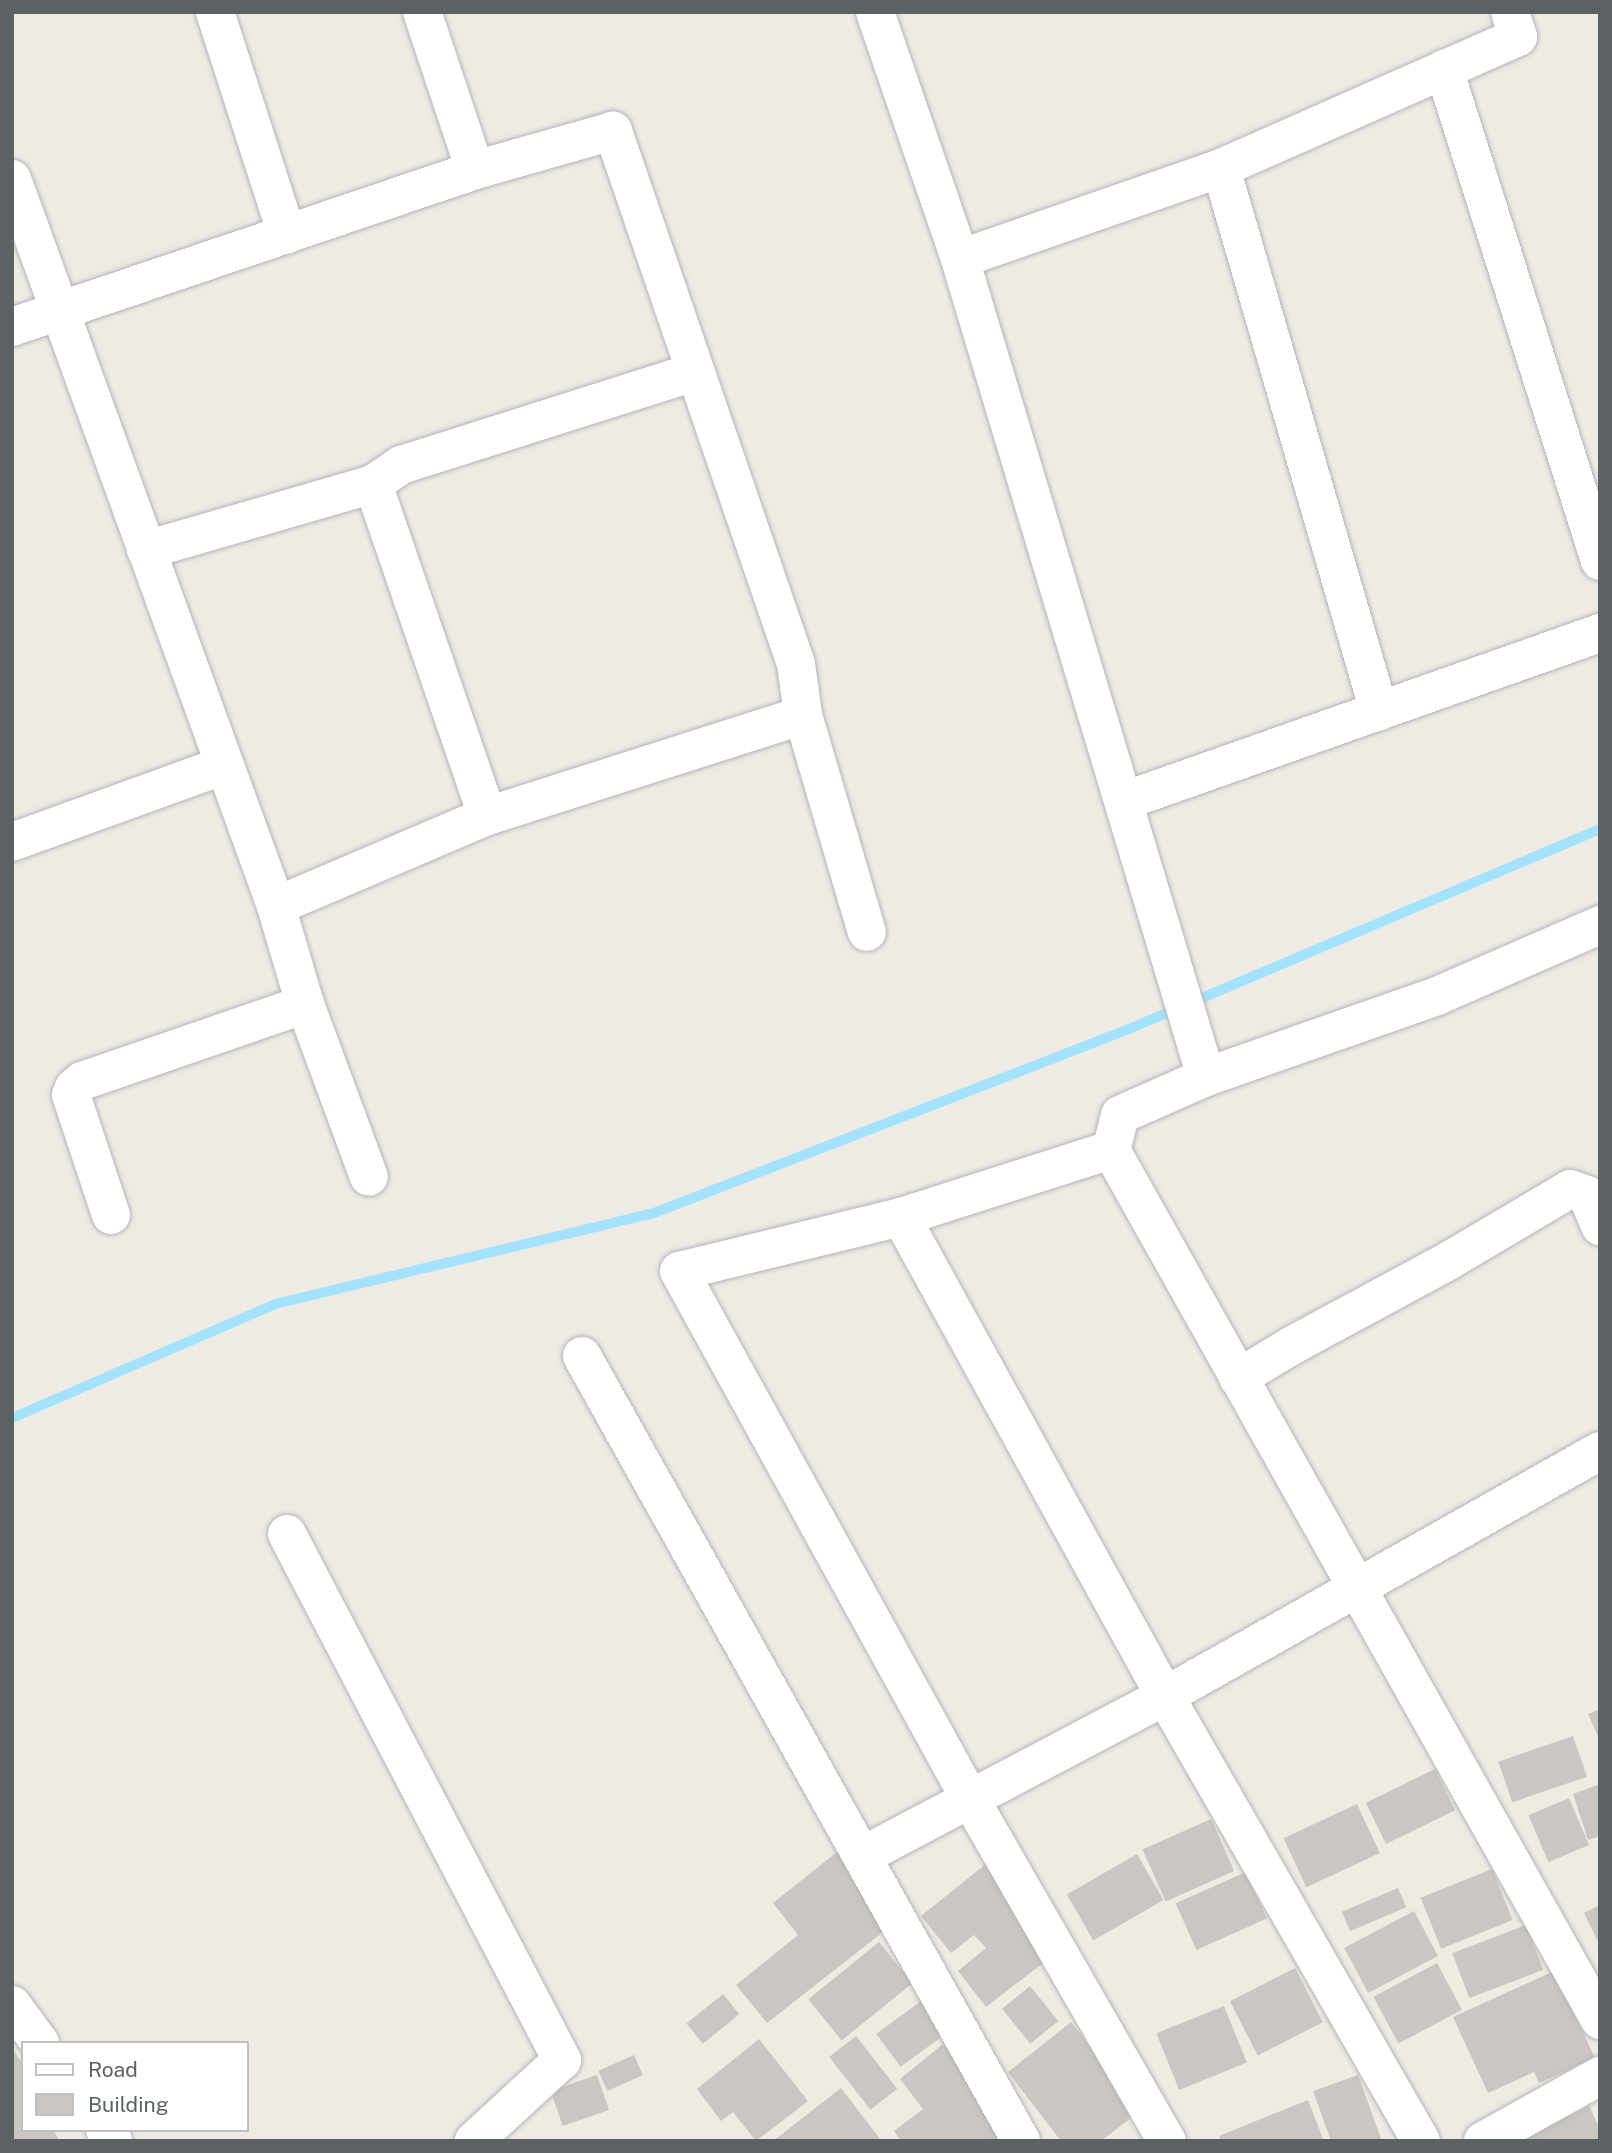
<!DOCTYPE html>
<style>
body{margin:0}
#map{position:relative;width:1612px;height:2153px;overflow:hidden;background:#eeebe4;font-family:"Public Sans",sans-serif}
div>[style]{position:absolute}
.stream>*{height:10px;margin:-5px;padding:0 5px;transform-origin:5px;border-radius:5px;background:#a5e2fd}
.building>*{inset:0;background:#cac6c1;transform-origin:0 0}
.roads{filter:drop-shadow(0 0 2px #b2b5b9) drop-shadow(0 0 2px #b2b5b9)}
.street>*{height:38px;margin:-19px;padding:0 19px;transform-origin:19px;border-radius:19px;background:#fff}
span{translate:-50% -50%;white-space:nowrap;text-align:center;line-height:1.15;-webkit-text-stroke:7px #fff;paint-order:stroke}
.frame{position:absolute;inset:0;border:14px solid #5c6164;pointer-events:none}
.legend{position:absolute;left:21px;top:2041px;width:228px;height:91px;box-sizing:border-box;background:#fff;border:2px solid #bec0c1;margin:0;padding:9px 12px;list-style:none;font-size:21px;color:#5c6164}
.legend li{display:flex;align-items:center;gap:14px;height:35px}
.legend b{width:35px;border:2px solid #bec0c1}
</style>
<div id="map">
<div class="stream">
<i style="left:12px;top:1418px;width:287px;rotate:-23.4deg"></i>
<i style="left:275px;top:1304px;width:390px;rotate:-13.5deg"></i>
<i style="left:654px;top:1213px;width:509px;rotate:-21.17deg"></i>
<i style="left:1129px;top:1029px;width:512px;rotate:-23.01deg"></i>
</div>
<div class="building">
<i style="clip-path:polygon(1600px 1709px,1600px 1741px,1588px 1714px)"></i>
<i style="left:1573px;top:1736px;width:43px;height:79px;rotate:71deg"></i>
<i style="left:1435px;top:1769px;width:46px;height:77px;rotate:64deg"></i>
<i style="clip-path:polygon(1600px 1784px,1600px 1836px,1588px 1840px,1573px 1794px)"></i>
<i style="left:1569px;top:1798px;width:51px;height:44px;rotate:67deg"></i>
<i style="left:1357px;top:1804px;width:54px;height:81px;rotate:65deg"></i>
<i style="left:1211px;top:1819px;width:57px;height:75px;rotate:66deg"></i>
<i style="clip-path:polygon(837px 1852px,871px 1897px,888px 1928px,767px 2023px,736px 1985px,798px 1935px,773px 1903px)"></i>
<i style="left:1137px;top:1854px;width:53px;height:81px;rotate:60deg"></i>
<i style="clip-path:polygon(987px 1863px,1028px 1915px,1018px 1922px,1047px 1960px,986px 2007px,958px 1971px,986px 1948px,974px 1935px,951px 1953px,921px 1916px)"></i>
<i style="left:1492px;top:1869px;width:55px;height:77px;rotate:68deg"></i>
<i style="left:1246px;top:1872px;width:51px;height:77px;rotate:66deg"></i>
<i style="left:1398px;top:1888px;width:21px;height:61px;rotate:67deg"></i>
<i style="clip-path:polygon(1600px 1905px,1600px 1946px,1584px 1913px)"></i>
<i style="left:1414px;top:1911px;width:51px;height:79px;rotate:62deg"></i>
<i style="left:1526px;top:1925px;width:48px;height:79px;rotate:69deg"></i>
<i style="left:879px;top:1942px;width:53px;height:91px;rotate:51deg"></i>
<i style="left:1437px;top:1963px;width:53px;height:72px;rotate:62deg"></i>
<i style="left:1295px;top:1968px;width:61px;height:73px;rotate:63deg"></i>
<i style="clip-path:polygon(1554px 1971px,1595px 2058px,1539px 2083px,1534px 2072px,1488px 2093px,1453px 2017px)"></i>
<i style="left:1030px;top:1986px;width:45px;height:36px;rotate:51deg"></i>
<i style="left:723px;top:1994px;width:26px;height:47px;rotate:51deg"></i>
<i style="left:924px;top:1999px;width:41px;height:59px;rotate:54deg"></i>
<i style="left:1224px;top:2006px;width:61px;height:73px;rotate:68deg"></i>
<i style="clip-path:polygon(1071px 2022px,1140px 2111px,1101px 2141px,1061px 2141px,1008px 2072px)"></i>
<i style="left:856px;top:2036px;width:67px;height:34px;rotate:52deg"></i>
<i style="clip-path:polygon(759px 2039px,808px 2101px,756px 2141px,733px 2112px,721px 2121px,697px 2089px)"></i>
<i style="clip-path:polygon(943px 2044px,1019px 2141px,901px 2141px,894px 2131px,923px 2109px,900px 2079px)"></i>
<i style="clip-path:polygon(12px 2048px,23px 2064px,23px 2130px,53px 2130px,60px 2141px,12px 2141px)"></i>
<i style="left:634px;top:2055px;width:22px;height:39px;rotate:66deg"></i>
<i style="left:597px;top:2075px;width:37px;height:49px;rotate:71deg"></i>
<i style="clip-path:polygon(1358px 2075px,1382px 2141px,1331px 2141px,1313px 2091px)"></i>
<i style="clip-path:polygon(841px 2088px,880px 2139px,878px 2141px,773px 2141px)"></i>
<i style="clip-path:polygon(1308px 2100px,1324px 2141px,1221px 2141px,1219px 2136px)"></i>
<i style="clip-path:polygon(1589px 2106px,1600px 2129px,1600px 2141px,1516px 2141px)"></i>
</div>
<div class="roads">
<div class="street">
<i style="left:215px;top:12px;width:234px;rotate:72.1deg"></i>
<i style="left:875px;top:12px;width:261px;rotate:71deg"></i>
<i style="left:1510px;top:12px;width:26px;rotate:72deg"></i>
<i style="left:1518px;top:37px;width:325px;rotate:156.2deg"></i>
<i style="left:1221px;top:168px;width:276px;rotate:160.8deg"></i>
<i style="left:960px;top:259px;width:854px;rotate:73.26deg"></i>
<i style="left:1206px;top:1077px;width:245px;rotate:-19.3deg"></i>
<i style="left:1437px;top:996px;width:178px;rotate:-23.5deg"></i>
<i style="left:1444px;top:69px;width:516px;rotate:72.41deg"></i>
<i style="left:1221px;top:168px;width:566px;rotate:73.78deg"></i>
<i style="left:12px;top:179px;width:773px;rotate:70.04deg"></i>
<i style="left:276px;top:906px;width:102px;rotate:73.5deg"></i>
<i style="left:305px;top:1004px;width:184px;rotate:69.7deg"></i>
<i style="left:12px;top:327px;width:489px;rotate:-18.7deg"></i>
<i style="left:475px;top:170px;width:167px;rotate:-108.5deg"></i>
<i style="left:373px;top:484px;width:351px;rotate:71deg"></i>
<i style="left:146px;top:550px;width:236px;rotate:-16.2deg"></i>
<i style="left:373px;top:484px;width:34px;rotate:-34deg"></i>
<i style="left:401px;top:465px;width:308px;rotate:-17.6deg"></i>
<i style="left:803px;top:715px;width:226px;rotate:73.6deg"></i>
<i style="left:1124px;top:801px;width:505px;rotate:-19.44deg"></i>
<i style="left:12px;top:842px;width:226px;rotate:-19.9deg"></i>
<i style="left:276px;top:906px;width:229px;rotate:-23.1deg"></i>
<i style="left:487px;top:816px;width:332px;rotate:-17.7deg"></i>
<i style="left:803px;top:715px;width:51px;rotate:-97.8deg"></i>
<i style="left:796px;top:664px;width:564px;rotate:-108.95deg"></i>
<i style="left:613px;top:131px;width:143px;rotate:164.2deg"></i>
<i style="left:1206px;top:1077px;width:94px;rotate:156.2deg"></i>
<i style="left:1120px;top:1115px;width:36px;rotate:104deg"></i>
<i style="left:1111px;top:1150px;width:998px;rotate:60.66deg"></i>
<i style="left:1111px;top:1150px;width:220px;rotate:162.3deg"></i>
<i style="left:901px;top:1217px;width:228px;rotate:166.3deg"></i>
<i style="left:679px;top:1271px;width:601px;rotate:61.13deg"></i>
<i style="left:969px;top:1797px;width:397px;rotate:60.1deg"></i>
<i style="left:111px;top:1215px;width:126px;rotate:-108.4deg"></i>
<i style="left:71px;top:1095px;width:8px;rotate:-67deg"></i>
<i style="left:74px;top:1088px;width:11px;rotate:-41deg"></i>
<i style="left:82px;top:1081px;width:236px;rotate:-19deg"></i>
<i style="left:901px;top:1217px;width:547px;rotate:61.14deg"></i>
<i style="left:1165px;top:1696px;width:513px;rotate:60.09deg"></i>
<i style="left:582px;top:1356px;width:899px;rotate:60.78deg"></i>
<i style="left:1238px;top:1378px;width:62px;rotate:-31.1deg"></i>
<i style="left:1291px;top:1346px;width:181px;rotate:-28.4deg"></i>
<i style="left:1450px;top:1260px;width:139px;rotate:-30.6deg"></i>
<i style="left:1570px;top:1189px;width:18px;rotate:19deg"></i>
<i style="left:1587px;top:1195px;width:34px;rotate:67deg"></i>
<i style="left:287px;top:1534px;width:594px;rotate:62.4deg"></i>
<i style="left:562px;top:2060px;width:120px;rotate:137.4deg"></i>
<i style="left:862px;top:1856px;width:343px;rotate:-27.8deg"></i>
<i style="left:1165px;top:1696px;width:499px;rotate:-29.4deg"></i>
<i style="left:12px;top:2005px;width:47px;rotate:53.6deg"></i>
<i style="left:105px;top:2130px;width:14px;rotate:54deg"></i>
<i style="left:1483px;top:2141px;width:134px;rotate:-29.1deg"></i>
</div>
</div>
<div class="frame"></div>
<ul class="legend">
<li><b style="height:9px;background:#fff"></b>Road</li>
<li><b style="height:19px;background:#cac6c1"></b>Building</li>
</ul>
</div>
